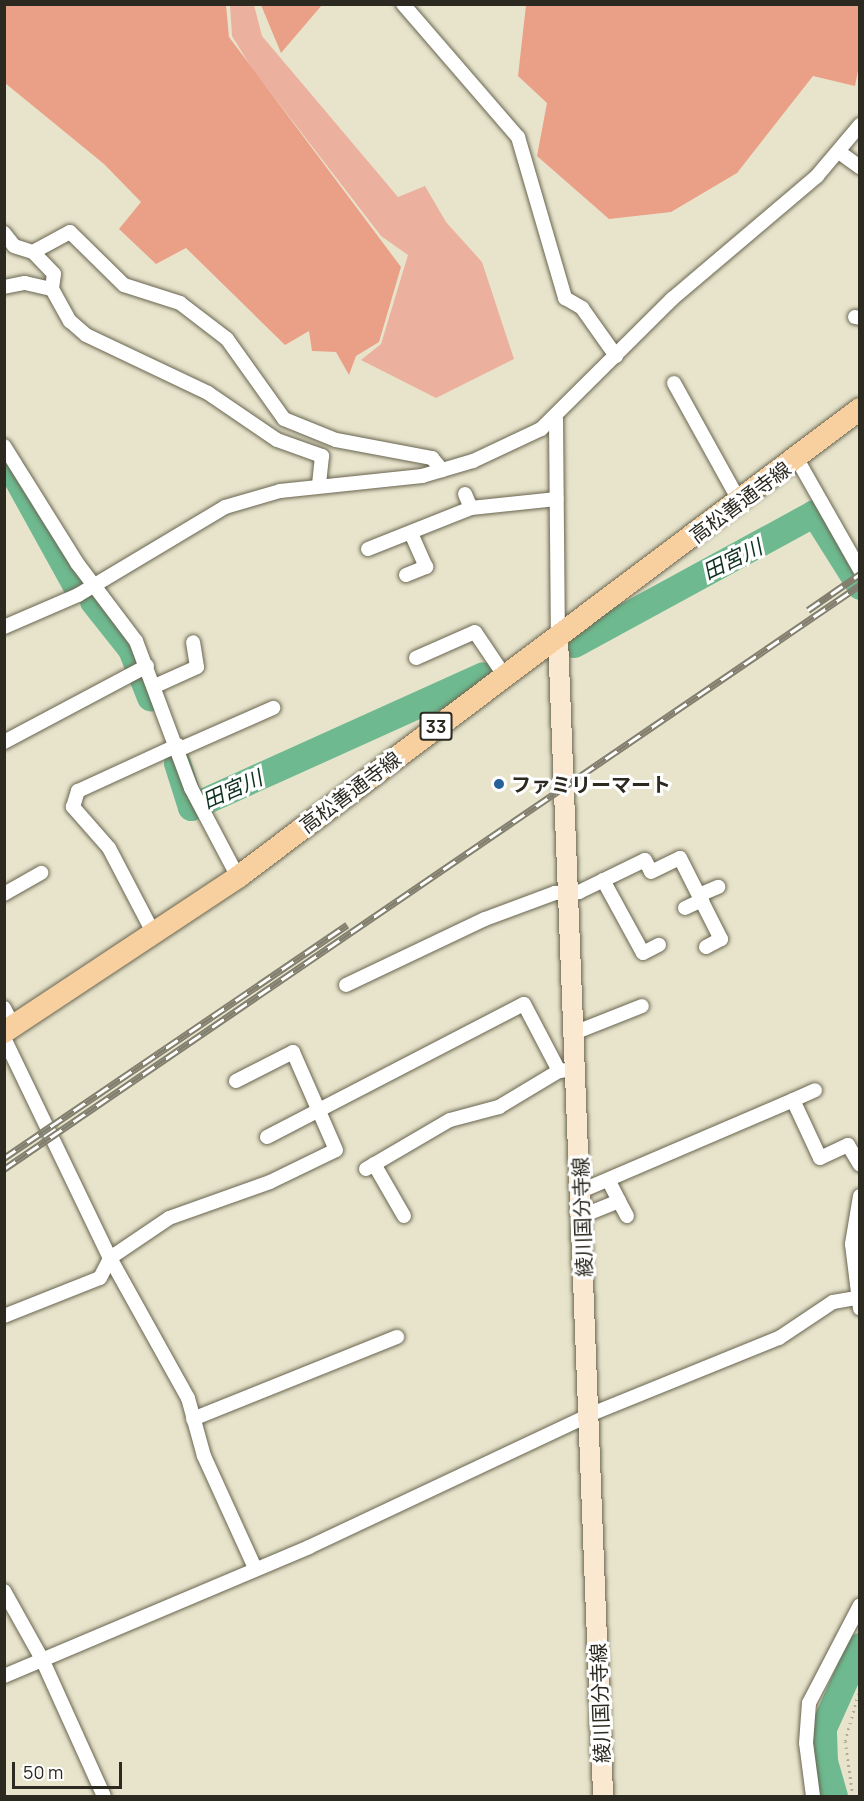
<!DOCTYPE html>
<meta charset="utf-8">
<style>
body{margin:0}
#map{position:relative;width:864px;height:1801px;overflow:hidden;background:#e8e4cc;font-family:Manrope,"Noto Sans JP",sans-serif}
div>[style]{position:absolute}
.green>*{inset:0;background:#ecb19e}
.forest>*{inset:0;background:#eaa087}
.river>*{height:27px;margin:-13.5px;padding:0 13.5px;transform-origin:13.5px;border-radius:13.5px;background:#6eb990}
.path>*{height:3px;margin-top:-1.5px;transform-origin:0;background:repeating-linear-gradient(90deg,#afac98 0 1.5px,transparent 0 6px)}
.roads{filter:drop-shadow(0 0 2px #696550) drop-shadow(0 0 2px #696550)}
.minor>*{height:14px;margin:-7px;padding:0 7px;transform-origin:7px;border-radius:7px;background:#fff}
.secondary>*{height:20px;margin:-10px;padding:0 10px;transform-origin:10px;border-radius:10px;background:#fbe8d0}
.primary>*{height:22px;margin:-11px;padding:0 11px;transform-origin:11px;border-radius:11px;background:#f8d0a0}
.rail>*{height:7px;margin-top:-3.5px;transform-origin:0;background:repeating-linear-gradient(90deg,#fff 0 14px,#827f6f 0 28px);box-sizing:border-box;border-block:2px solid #827f6f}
.dots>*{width:16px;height:16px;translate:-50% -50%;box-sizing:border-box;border:3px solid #fff;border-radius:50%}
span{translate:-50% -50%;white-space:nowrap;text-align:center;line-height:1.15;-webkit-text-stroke:6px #fff;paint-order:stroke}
.shield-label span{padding:2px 4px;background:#fff;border:2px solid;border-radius:4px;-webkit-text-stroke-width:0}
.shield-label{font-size:18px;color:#2b2920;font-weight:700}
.street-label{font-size:20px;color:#2b2920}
.poi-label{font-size:20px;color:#2b2920;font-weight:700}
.left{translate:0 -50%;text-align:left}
.water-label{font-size:21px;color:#0f3120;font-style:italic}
.frame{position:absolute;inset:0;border:6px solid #2b2920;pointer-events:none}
.scale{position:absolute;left:12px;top:1762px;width:110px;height:27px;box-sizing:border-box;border:3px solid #2b2920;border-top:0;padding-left:8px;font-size:18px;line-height:21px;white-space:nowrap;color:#2b2920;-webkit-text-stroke:4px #fff;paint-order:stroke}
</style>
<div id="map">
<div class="green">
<i style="clip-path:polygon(230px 5px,254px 5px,262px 36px,398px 197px,425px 186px,446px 222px,482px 262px,514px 359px,436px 398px,361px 360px,381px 344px,408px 255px,381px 236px,251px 67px,232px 36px)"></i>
</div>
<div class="forest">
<i style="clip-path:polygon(5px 4px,226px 5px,229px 37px,401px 267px,379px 342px,356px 356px,349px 375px,336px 352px,312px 351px,309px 331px,285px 345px,186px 248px,156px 264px,119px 229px,141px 202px,104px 164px,5px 83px)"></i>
<i style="clip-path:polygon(261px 5px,322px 5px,281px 53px)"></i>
<i style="clip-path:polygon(526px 5px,859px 5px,859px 65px,855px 86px,813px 76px,737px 173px,671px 212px,609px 219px,537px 156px,547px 103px,518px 76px)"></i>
</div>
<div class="river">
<i style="left:12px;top:470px;width:132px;rotate:61.1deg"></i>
<i style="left:93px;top:601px;width:61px;rotate:51.6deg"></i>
<i style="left:131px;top:649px;width:52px;rotate:68.4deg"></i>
<i style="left:574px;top:644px;width:273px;rotate:-28.6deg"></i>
<i style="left:814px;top:513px;width:86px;rotate:57.8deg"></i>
<i style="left:177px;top:763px;width:46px;rotate:72.3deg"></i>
<i style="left:191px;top:807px;width:320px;rotate:-24.3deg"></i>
<i style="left:834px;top:1796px;width:36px;rotate:-106deg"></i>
<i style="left:824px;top:1761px;width:33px;rotate:-92deg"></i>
<i style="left:823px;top:1728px;width:90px;rotate:-65.7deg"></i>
</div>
<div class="path">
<i style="left:853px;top:1796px;width:56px;rotate:-98.3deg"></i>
<i style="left:845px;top:1741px;width:55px;rotate:-74.2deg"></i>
</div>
<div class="roads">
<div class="minor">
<i style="left:403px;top:4px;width:176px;rotate:49.2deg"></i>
<i style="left:518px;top:137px;width:168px;rotate:73.7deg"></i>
<i style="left:565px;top:298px;width:20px;rotate:30deg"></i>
<i style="left:582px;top:308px;width:59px;rotate:54.7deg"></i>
<i style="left:839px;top:152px;width:26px;rotate:36deg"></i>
<i style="left:4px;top:233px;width:16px;rotate:52deg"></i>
<i style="left:14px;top:246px;width:20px;rotate:18deg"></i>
<i style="left:33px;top:252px;width:42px;rotate:-28.4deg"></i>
<i style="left:70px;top:232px;width:76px;rotate:44.5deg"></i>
<i style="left:124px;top:285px;width:59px;rotate:17.8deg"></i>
<i style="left:180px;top:303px;width:59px;rotate:37.5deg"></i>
<i style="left:227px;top:339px;width:98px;rotate:54.5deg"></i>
<i style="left:284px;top:419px;width:56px;rotate:22deg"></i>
<i style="left:336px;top:440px;width:98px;rotate:10.6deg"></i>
<i style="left:432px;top:458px;width:16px;rotate:50deg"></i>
<i style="left:33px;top:252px;width:30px;rotate:46deg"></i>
<i style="left:54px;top:274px;width:15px;rotate:98deg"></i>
<i style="left:52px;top:289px;width:37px;rotate:61deg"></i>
<i style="left:70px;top:321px;width:21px;rotate:41deg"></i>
<i style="left:86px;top:335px;width:135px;rotate:25.4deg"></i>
<i style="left:208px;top:393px;width:83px;rotate:34.3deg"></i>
<i style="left:277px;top:440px;width:48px;rotate:19.6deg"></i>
<i style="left:322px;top:456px;width:30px;rotate:96deg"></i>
<i style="left:4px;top:287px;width:21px;rotate:-11deg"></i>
<i style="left:25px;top:283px;width:28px;rotate:13deg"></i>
<i style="left:855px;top:317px;width:5px;rotate:11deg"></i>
<i style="left:674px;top:383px;width:136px;rotate:61deg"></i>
<i style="left:556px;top:419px;width:219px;rotate:89.5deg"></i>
<i style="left:4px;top:446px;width:138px;rotate:58deg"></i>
<i style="left:77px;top:563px;width:98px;rotate:52.9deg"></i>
<i style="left:136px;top:641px;width:157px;rotate:69.5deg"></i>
<i style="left:191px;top:788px;width:101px;rotate:62.2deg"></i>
<i style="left:797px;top:459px;width:128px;rotate:60.4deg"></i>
<i style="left:465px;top:494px;width:15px;rotate:67deg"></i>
<i style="left:368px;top:549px;width:111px;rotate:-21.7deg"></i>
<i style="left:471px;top:508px;width:86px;rotate:-6deg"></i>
<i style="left:406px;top:575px;width:22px;rotate:-22deg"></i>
<i style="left:426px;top:567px;width:37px;rotate:-114deg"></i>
<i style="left:4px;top:627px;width:81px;rotate:-23.4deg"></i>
<i style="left:78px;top:595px;width:171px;rotate:-30.9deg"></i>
<i style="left:225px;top:507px;width:57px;rotate:-16.2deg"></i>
<i style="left:280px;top:491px;width:143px;rotate:-6deg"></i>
<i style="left:422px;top:476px;width:53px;rotate:-16.4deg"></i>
<i style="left:473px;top:461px;width:75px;rotate:-25.2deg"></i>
<i style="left:541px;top:429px;width:185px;rotate:-44.8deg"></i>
<i style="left:672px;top:299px;width:190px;rotate:-40.3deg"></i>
<i style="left:817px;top:176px;width:67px;rotate:-49.9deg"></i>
<i style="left:416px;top:658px;width:64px;rotate:-23.8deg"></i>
<i style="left:475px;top:632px;width:52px;rotate:56deg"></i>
<i style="left:155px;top:686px;width:46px;rotate:-24.3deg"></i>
<i style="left:197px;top:667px;width:25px;rotate:-99deg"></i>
<i style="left:4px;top:742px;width:162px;rotate:-28deg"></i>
<i style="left:180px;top:749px;width:102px;rotate:-23.8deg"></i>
<i style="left:603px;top:880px;width:83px;rotate:61.3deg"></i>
<i style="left:643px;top:953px;width:18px;rotate:-27deg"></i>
<i style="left:4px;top:894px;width:43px;rotate:-29.6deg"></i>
<i style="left:699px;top:895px;width:21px;rotate:-23deg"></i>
<i style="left:685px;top:908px;width:19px;rotate:-25deg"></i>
<i style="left:155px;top:936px;width:99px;rotate:-117.6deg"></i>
<i style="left:109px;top:848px;width:55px;rotate:-131.3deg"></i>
<i style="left:73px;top:807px;width:17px;rotate:-73deg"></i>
<i style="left:78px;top:791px;width:110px;rotate:-24.7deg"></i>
<i style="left:346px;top:985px;width:154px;rotate:-25.4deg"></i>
<i style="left:485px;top:919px;width:75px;rotate:-20.4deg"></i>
<i style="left:555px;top:893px;width:24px;rotate:-2deg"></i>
<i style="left:579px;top:892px;width:73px;rotate:-25.9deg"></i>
<i style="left:645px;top:860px;width:13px;rotate:63deg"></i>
<i style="left:651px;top:872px;width:32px;rotate:-26deg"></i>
<i style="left:680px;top:858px;width:91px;rotate:63.2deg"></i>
<i style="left:721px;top:939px;width:17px;rotate:152deg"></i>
<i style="left:4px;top:1008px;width:20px;rotate:63deg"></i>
<i style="left:574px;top:1033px;width:73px;rotate:-21.7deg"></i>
<i style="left:4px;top:1038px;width:244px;rotate:64.3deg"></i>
<i style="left:110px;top:1258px;width:160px;rotate:60.9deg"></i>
<i style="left:188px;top:1398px;width:60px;rotate:74.6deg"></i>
<i style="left:204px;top:1456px;width:123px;rotate:65.5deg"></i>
<i style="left:793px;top:1100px;width:24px;rotate:-24deg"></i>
<i style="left:267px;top:1137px;width:289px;rotate:-27.4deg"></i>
<i style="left:524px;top:1004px;width:76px;rotate:62.4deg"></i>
<i style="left:559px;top:1071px;width:17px;rotate:-7deg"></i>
<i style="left:374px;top:1164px;width:60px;rotate:60deg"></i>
<i style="left:366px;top:1169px;width:97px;rotate:-30.3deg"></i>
<i style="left:450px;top:1120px;width:51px;rotate:-14.9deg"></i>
<i style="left:499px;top:1107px;width:70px;rotate:-31deg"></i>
<i style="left:581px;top:1191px;width:231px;rotate:-23.2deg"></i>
<i style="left:793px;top:1100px;width:64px;rotate:65deg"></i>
<i style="left:820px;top:1158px;width:31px;rotate:-25deg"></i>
<i style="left:848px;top:1145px;width:23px;rotate:59deg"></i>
<i style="left:860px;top:1196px;width:49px;rotate:99.5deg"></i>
<i style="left:852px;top:1244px;width:65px;rotate:83deg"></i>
<i style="left:619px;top:1201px;width:17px;rotate:62deg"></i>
<i style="left:582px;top:1216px;width:40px;rotate:-22deg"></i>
<i style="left:619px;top:1201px;width:22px;rotate:-117deg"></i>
<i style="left:4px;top:1316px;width:103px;rotate:-21.6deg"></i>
<i style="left:100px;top:1278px;width:22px;rotate:-63deg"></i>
<i style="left:110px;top:1258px;width:71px;rotate:-34.1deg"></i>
<i style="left:169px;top:1218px;width:107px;rotate:-19.6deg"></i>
<i style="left:270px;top:1182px;width:73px;rotate:-25.9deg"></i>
<i style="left:336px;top:1150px;width:107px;rotate:-113.7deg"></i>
<i style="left:293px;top:1052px;width:64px;rotate:153deg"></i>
<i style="left:193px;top:1419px;width:220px;rotate:-21.9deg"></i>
<i style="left:4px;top:1591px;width:78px;rotate:60.8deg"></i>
<i style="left:42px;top:1659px;width:150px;rotate:65.7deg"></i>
<i style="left:4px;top:1676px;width:331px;rotate:-22.9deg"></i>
<i style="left:309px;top:1547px;width:310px;rotate:-25.2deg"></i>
<i style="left:589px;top:1415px;width:205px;rotate:-22.1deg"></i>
<i style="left:779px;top:1338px;width:65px;rotate:-33.7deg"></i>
<i style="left:833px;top:1302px;width:27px;rotate:-10deg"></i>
<i style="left:813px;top:1796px;width:53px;rotate:-97.5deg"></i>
<i style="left:806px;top:1743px;width:40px;rotate:-85.7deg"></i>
<i style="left:809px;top:1703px;width:110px;rotate:-62.5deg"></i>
</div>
<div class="secondary">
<i style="left:558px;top:638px;width:1159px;rotate:87.77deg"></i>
</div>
<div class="primary">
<i style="left:4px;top:1032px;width:281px;rotate:-33.5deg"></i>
<i style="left:238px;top:877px;width:778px;rotate:-36.96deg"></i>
</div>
</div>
<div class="rail">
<i style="left:808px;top:610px;width:63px;rotate:-34.7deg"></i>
<i style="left:4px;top:1158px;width:415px;rotate:-34.2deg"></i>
<i style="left:4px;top:1169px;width:1036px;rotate:-34.3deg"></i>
</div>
<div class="dots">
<i style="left:499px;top:784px;background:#256299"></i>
</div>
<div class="shield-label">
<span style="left:436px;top:726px">33</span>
</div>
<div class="street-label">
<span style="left:740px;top:502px;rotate:-37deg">高松善通寺線</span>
<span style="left:350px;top:792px;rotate:-37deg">高松善通寺線</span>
<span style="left:582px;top:1217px;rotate:-92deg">綾川国分寺線</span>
<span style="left:600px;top:1703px;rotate:-92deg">綾川国分寺線</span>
</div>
<div class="poi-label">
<span class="left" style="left:511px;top:784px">ファミリーマート</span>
</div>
<div class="water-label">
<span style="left:732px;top:559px;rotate:-26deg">田宮川</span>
<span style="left:232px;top:789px;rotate:-24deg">田宮川</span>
</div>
<div class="frame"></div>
<div class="scale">50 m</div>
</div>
